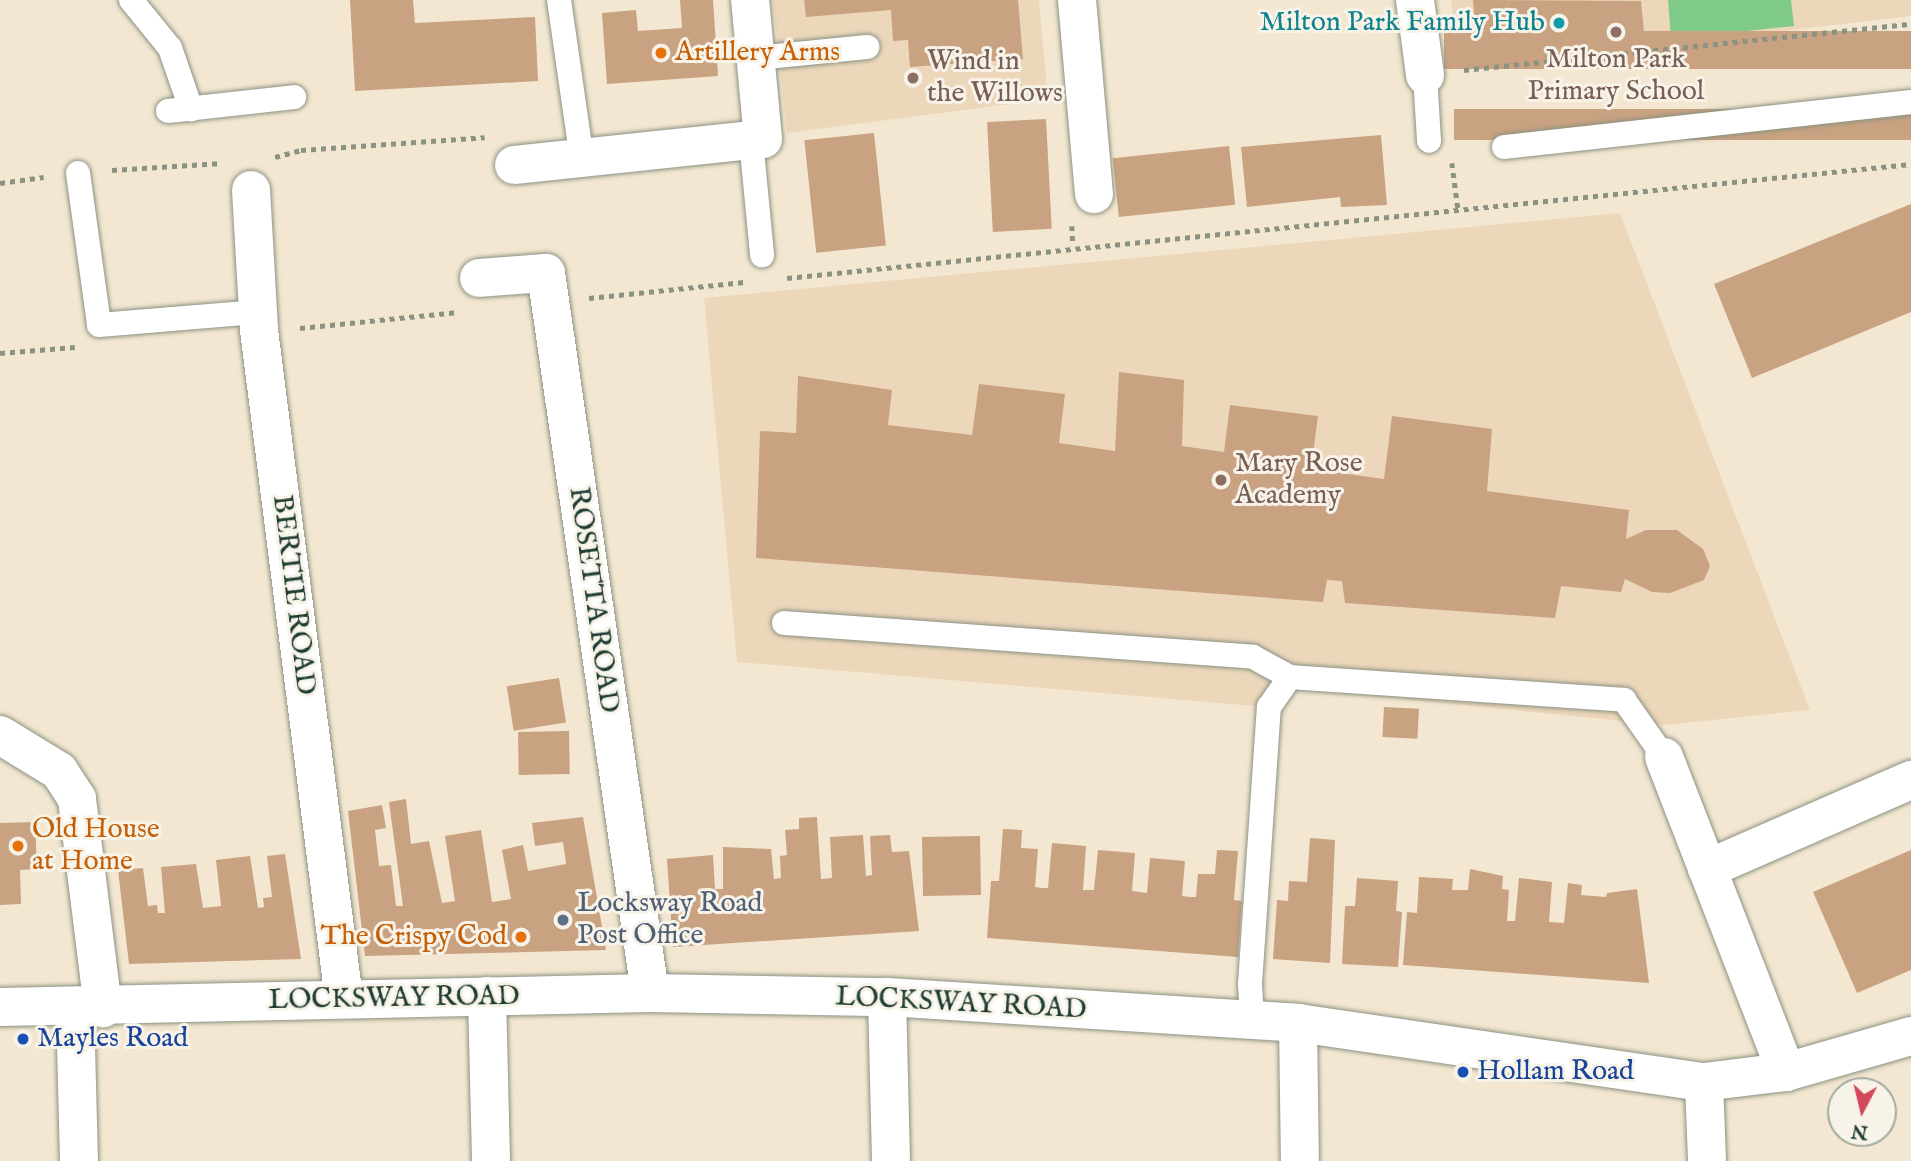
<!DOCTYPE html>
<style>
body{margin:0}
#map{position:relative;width:1911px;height:1161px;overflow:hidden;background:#f4e7d1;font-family:"IM FELL English",serif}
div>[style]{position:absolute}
.built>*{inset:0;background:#edd7bb}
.green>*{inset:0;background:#81cb88}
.building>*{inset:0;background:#c8a281;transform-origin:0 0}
.path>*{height:4.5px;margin-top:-2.25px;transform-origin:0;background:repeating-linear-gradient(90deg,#8a9282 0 5px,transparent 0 10px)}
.roads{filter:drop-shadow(0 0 2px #8a9282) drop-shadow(0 0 2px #8a9282)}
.service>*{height:24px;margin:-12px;padding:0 12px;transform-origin:12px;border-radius:12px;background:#fff}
.minor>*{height:38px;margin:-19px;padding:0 19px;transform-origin:19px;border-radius:19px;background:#fff}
.dots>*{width:19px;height:19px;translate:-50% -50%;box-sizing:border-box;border:4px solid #f7f3e8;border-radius:50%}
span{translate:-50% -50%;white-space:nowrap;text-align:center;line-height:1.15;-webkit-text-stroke:6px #f7f3e8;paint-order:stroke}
.culture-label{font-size:28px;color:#0d838f}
.right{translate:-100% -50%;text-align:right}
.food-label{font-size:28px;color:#c56008}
.left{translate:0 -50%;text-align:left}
.education-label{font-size:28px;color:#785e54}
.street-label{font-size:28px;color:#1f3d34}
.service-label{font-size:28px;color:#4e5e75}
.transit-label{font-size:28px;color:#164399}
.north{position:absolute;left:1827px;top:1077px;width:70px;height:70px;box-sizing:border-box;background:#f7f3e8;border:2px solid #a1aaa0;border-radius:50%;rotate:187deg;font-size:19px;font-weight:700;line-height:28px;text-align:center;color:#1f3d34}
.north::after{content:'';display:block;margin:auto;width:24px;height:32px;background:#d1495b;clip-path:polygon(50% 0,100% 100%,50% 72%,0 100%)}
</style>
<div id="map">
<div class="built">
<i style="clip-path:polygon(773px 0,1039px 0,1048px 99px,787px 133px)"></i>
<i style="clip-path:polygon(1451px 0,1911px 0,1911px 16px,1458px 69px)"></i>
<i style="clip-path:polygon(1620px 213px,1810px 710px,1665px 725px,1298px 689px,1255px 706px,737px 662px,704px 298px)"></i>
</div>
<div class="green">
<i style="clip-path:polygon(1668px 0,1791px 0,1794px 26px,1671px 39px)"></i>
</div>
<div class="building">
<i style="clip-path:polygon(350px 0,413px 0,415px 23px,535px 17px,538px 81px,355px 91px)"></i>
<i style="clip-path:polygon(680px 0,713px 0,718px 76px,607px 84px,602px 13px,636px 10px,638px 31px,682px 28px)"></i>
<i style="clip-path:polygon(804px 0,1018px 0,1023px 59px,910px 67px,908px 40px,893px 41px,891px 10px,806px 17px)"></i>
<i style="clip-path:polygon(1473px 0,1641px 1px,1645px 42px,1478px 59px)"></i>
<i style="left:1911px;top:31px;width:38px;height:467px;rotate:90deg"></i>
<i style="left:1911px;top:109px;width:31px;height:457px;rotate:90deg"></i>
<i style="left:1046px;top:119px;width:110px;height:59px;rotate:87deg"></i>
<i style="left:874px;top:133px;width:113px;height:70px;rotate:84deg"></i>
<i style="clip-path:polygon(1381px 135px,1387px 205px,1341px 207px,1340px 197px,1247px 207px,1241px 147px)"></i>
<i style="left:1229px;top:146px;width:59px;height:117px;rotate:84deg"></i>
<i style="clip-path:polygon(1911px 204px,1911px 312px,1752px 378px,1714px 284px)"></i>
<i style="clip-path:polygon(1119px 372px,1184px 380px,1182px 446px,1224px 452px,1230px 405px,1318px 416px,1311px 469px,1384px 479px,1392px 416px,1492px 429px,1487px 491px,1629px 510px,1626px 539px,1646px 530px,1677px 530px,1703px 549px,1710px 566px,1704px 580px,1670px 593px,1652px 592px,1625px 579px,1621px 592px,1561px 586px,1555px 618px,1345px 603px,1342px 581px,1327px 580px,1323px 602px,756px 558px,760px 431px,796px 433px,798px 376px,892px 390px,888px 425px,972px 435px,979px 384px,1065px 394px,1059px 443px,1115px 451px)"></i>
<i style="left:559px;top:678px;width:45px;height:53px;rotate:81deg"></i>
<i style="left:1384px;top:707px;width:35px;height:30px;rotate:3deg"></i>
<i style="left:569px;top:731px;width:43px;height:51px;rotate:89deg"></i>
<i style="clip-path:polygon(406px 799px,411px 844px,429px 841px,442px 903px,455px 901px,445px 836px,481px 830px,492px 902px,511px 899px,502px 850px,523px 845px,528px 871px,566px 864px,563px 842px,535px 846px,532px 823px,583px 817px,606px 950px,365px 956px,348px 811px,382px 805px,386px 828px,375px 830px,379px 866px,391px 865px,396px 906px,403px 906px,389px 802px)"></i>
<i style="clip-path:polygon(817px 817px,821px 879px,832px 878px,830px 837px,863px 835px,866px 876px,872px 875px,870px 836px,890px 835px,892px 852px,909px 851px,919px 931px,673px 947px,667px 859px,713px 855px,715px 889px,723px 889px,723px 847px,771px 849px,774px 879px,781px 878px,780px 856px,787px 855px,785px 830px,799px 829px,799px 818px)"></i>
<i style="clip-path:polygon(35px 822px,37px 869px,20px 870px,21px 904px,0 905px,0 823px)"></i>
<i style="clip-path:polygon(1003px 829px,1022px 830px,1021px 848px,1038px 849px,1035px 887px,1042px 888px,1048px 888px,1052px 843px,1086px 846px,1083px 890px,1094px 890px,1098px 850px,1135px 853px,1132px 891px,1147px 893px,1150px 858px,1185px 861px,1182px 896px,1190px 897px,1196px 897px,1198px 874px,1215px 874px,1217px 850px,1238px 851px,1234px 900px,1242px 901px,1238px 957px,987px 938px,991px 881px,999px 881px)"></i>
<i style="left:980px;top:836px;width:59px;height:58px;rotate:89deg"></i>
<i style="clip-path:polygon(1310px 838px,1335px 840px,1330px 963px,1273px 959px,1277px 900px,1288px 901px,1289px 881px,1307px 882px)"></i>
<i style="clip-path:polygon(1911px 850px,1911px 970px,1857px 993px,1813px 892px)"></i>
<i style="clip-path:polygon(285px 854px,301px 959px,129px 964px,118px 870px,143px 868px,148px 906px,157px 905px,158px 913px,165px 913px,161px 867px,196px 864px,203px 908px,221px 906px,216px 860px,250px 856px,258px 908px,264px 907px,263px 898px,272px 897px,267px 856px)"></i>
<i style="clip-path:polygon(1470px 869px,1503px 876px,1502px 889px,1509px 890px,1507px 921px,1515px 921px,1519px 878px,1552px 882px,1549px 922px,1564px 923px,1568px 883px,1582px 885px,1581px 895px,1606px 897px,1607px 893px,1637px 889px,1649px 983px,1403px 965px,1407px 912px,1417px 913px,1419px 877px,1453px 879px,1452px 890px,1468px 890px)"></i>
<i style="clip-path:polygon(1357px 878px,1398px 881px,1396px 911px,1402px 912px,1398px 967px,1342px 964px,1345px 906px,1355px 906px)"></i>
</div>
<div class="path">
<i style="left:1464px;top:70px;width:449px;rotate:-5.9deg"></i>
<i style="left:275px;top:157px;width:27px;rotate:-15deg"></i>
<i style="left:301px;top:150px;width:184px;rotate:-4deg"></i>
<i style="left:1452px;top:163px;width:45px;rotate:82.4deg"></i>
<i style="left:112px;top:170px;width:110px;rotate:-3.6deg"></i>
<i style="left:0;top:183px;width:44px;rotate:-7.8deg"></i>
<i style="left:1072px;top:226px;width:20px;rotate:87deg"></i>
<i style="left:787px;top:278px;width:1130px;rotate:-5.79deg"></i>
<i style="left:589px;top:298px;width:156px;rotate:-5.9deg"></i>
<i style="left:300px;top:328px;width:159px;rotate:-5.8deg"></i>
<i style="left:0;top:353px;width:75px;rotate:-4.6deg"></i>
</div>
<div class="roads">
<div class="service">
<i style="left:131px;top:0;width:62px;rotate:50.9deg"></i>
<i style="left:170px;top:48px;width:65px;rotate:71deg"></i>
<i style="left:559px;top:0;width:161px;rotate:81.8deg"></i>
<i style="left:756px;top:58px;width:112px;rotate:-5.7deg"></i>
<i style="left:1425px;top:75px;width:66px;rotate:86.5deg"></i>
<i style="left:168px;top:111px;width:127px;rotate:-6.3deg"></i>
<i style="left:751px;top:140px;width:116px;rotate:84.5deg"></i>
<i style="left:1504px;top:147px;width:409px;rotate:-6.3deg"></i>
<i style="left:78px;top:173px;width:153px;rotate:82.1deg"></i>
<i style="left:99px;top:325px;width:160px;rotate:-4.7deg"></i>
<i style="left:784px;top:623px;width:470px;rotate:4.1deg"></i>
<i style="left:1253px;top:657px;width:42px;rotate:28.4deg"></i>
<i style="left:1252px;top:1021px;width:37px;rotate:-93deg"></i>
<i style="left:1250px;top:984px;width:278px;rotate:-86.1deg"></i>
<i style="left:1269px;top:707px;width:37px;rotate:-55deg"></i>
<i style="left:1290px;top:677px;width:335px;rotate:3.9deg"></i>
<i style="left:1624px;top:700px;width:70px;rotate:54.9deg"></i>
</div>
<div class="minor">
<i style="left:1077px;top:0;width:195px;rotate:85deg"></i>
<i style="left:1415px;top:0;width:76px;rotate:82.4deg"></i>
<i style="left:514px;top:165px;width:250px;rotate:-6deg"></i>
<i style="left:763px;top:139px;width:140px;rotate:-95.3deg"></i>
<i style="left:251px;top:190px;width:140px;rotate:86.7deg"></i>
<i style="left:259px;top:330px;width:674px;rotate:82.76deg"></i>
<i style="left:479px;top:278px;width:67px;rotate:-4.3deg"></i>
<i style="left:546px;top:273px;width:727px;rotate:81.78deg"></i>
<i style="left:0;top:735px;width:69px;rotate:31.4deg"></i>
<i style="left:59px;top:771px;width:33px;rotate:57deg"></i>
<i style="left:77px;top:799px;width:211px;rotate:82.9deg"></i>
<i style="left:1664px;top:757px;width:338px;rotate:68.8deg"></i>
<i style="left:1707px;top:869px;width:223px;rotate:-23.6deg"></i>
<i style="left:487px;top:996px;width:165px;rotate:88.6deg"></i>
<i style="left:887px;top:997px;width:164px;rotate:88.6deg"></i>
<i style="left:0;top:1007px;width:650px;rotate:-1.23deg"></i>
<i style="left:650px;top:993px;width:237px;rotate:1deg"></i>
<i style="left:887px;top:997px;width:412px;rotate:3.6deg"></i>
<i style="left:1298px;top:1023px;width:410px;rotate:8.3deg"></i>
<i style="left:1704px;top:1082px;width:83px;rotate:-7deg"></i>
<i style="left:1786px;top:1072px;width:130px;rotate:-16.1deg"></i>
<i style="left:75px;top:1008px;width:153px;rotate:88.5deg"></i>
<i style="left:1298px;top:1023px;width:138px;rotate:89.2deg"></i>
<i style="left:1704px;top:1082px;width:79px;rotate:87.8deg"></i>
</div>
</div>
<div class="dots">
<i style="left:1559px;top:23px;background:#0f9aa8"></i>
<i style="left:1616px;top:32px;background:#8d6e63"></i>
<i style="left:661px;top:53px;background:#e8710a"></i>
<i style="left:913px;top:78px;background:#8d6e63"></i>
<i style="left:1221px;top:480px;background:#8d6e63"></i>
<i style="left:18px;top:846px;background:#e8710a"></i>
<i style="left:563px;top:920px;background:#5c6f8a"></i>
<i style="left:521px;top:937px;background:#e8710a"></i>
<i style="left:23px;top:1039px;background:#1a4fb4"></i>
<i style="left:1463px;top:1072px;background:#1a4fb4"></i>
</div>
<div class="culture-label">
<span class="right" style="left:1545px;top:23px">Milton Park Family Hub</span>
</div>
<div class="food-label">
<span class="left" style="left:675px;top:53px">Artillery Arms</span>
<span class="left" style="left:32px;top:846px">Old House<br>at Home</span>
<span class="right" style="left:507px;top:937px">The Crispy Cod</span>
</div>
<div class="education-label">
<span style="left:1616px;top:76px">Milton Park<br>Primary School</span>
<span class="left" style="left:927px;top:78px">Wind in<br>the Willows</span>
<span class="left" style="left:1235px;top:480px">Mary Rose<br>Academy</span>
</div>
<div class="street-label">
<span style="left:293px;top:595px;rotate:83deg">BERTIE ROAD</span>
<span style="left:593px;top:600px;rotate:82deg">ROSETTA ROAD</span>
<span style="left:394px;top:999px;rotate:-1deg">LOCKSWAY ROAD</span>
<span style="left:961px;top:1004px;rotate:3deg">LOCKSWAY ROAD</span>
</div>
<div class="service-label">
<span class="left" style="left:577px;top:920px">Locksway Road<br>Post Office</span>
</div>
<div class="transit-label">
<span class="left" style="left:37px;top:1039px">Mayles Road</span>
<span class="left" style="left:1477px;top:1072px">Hollam Road</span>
</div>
<div class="north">N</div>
</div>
